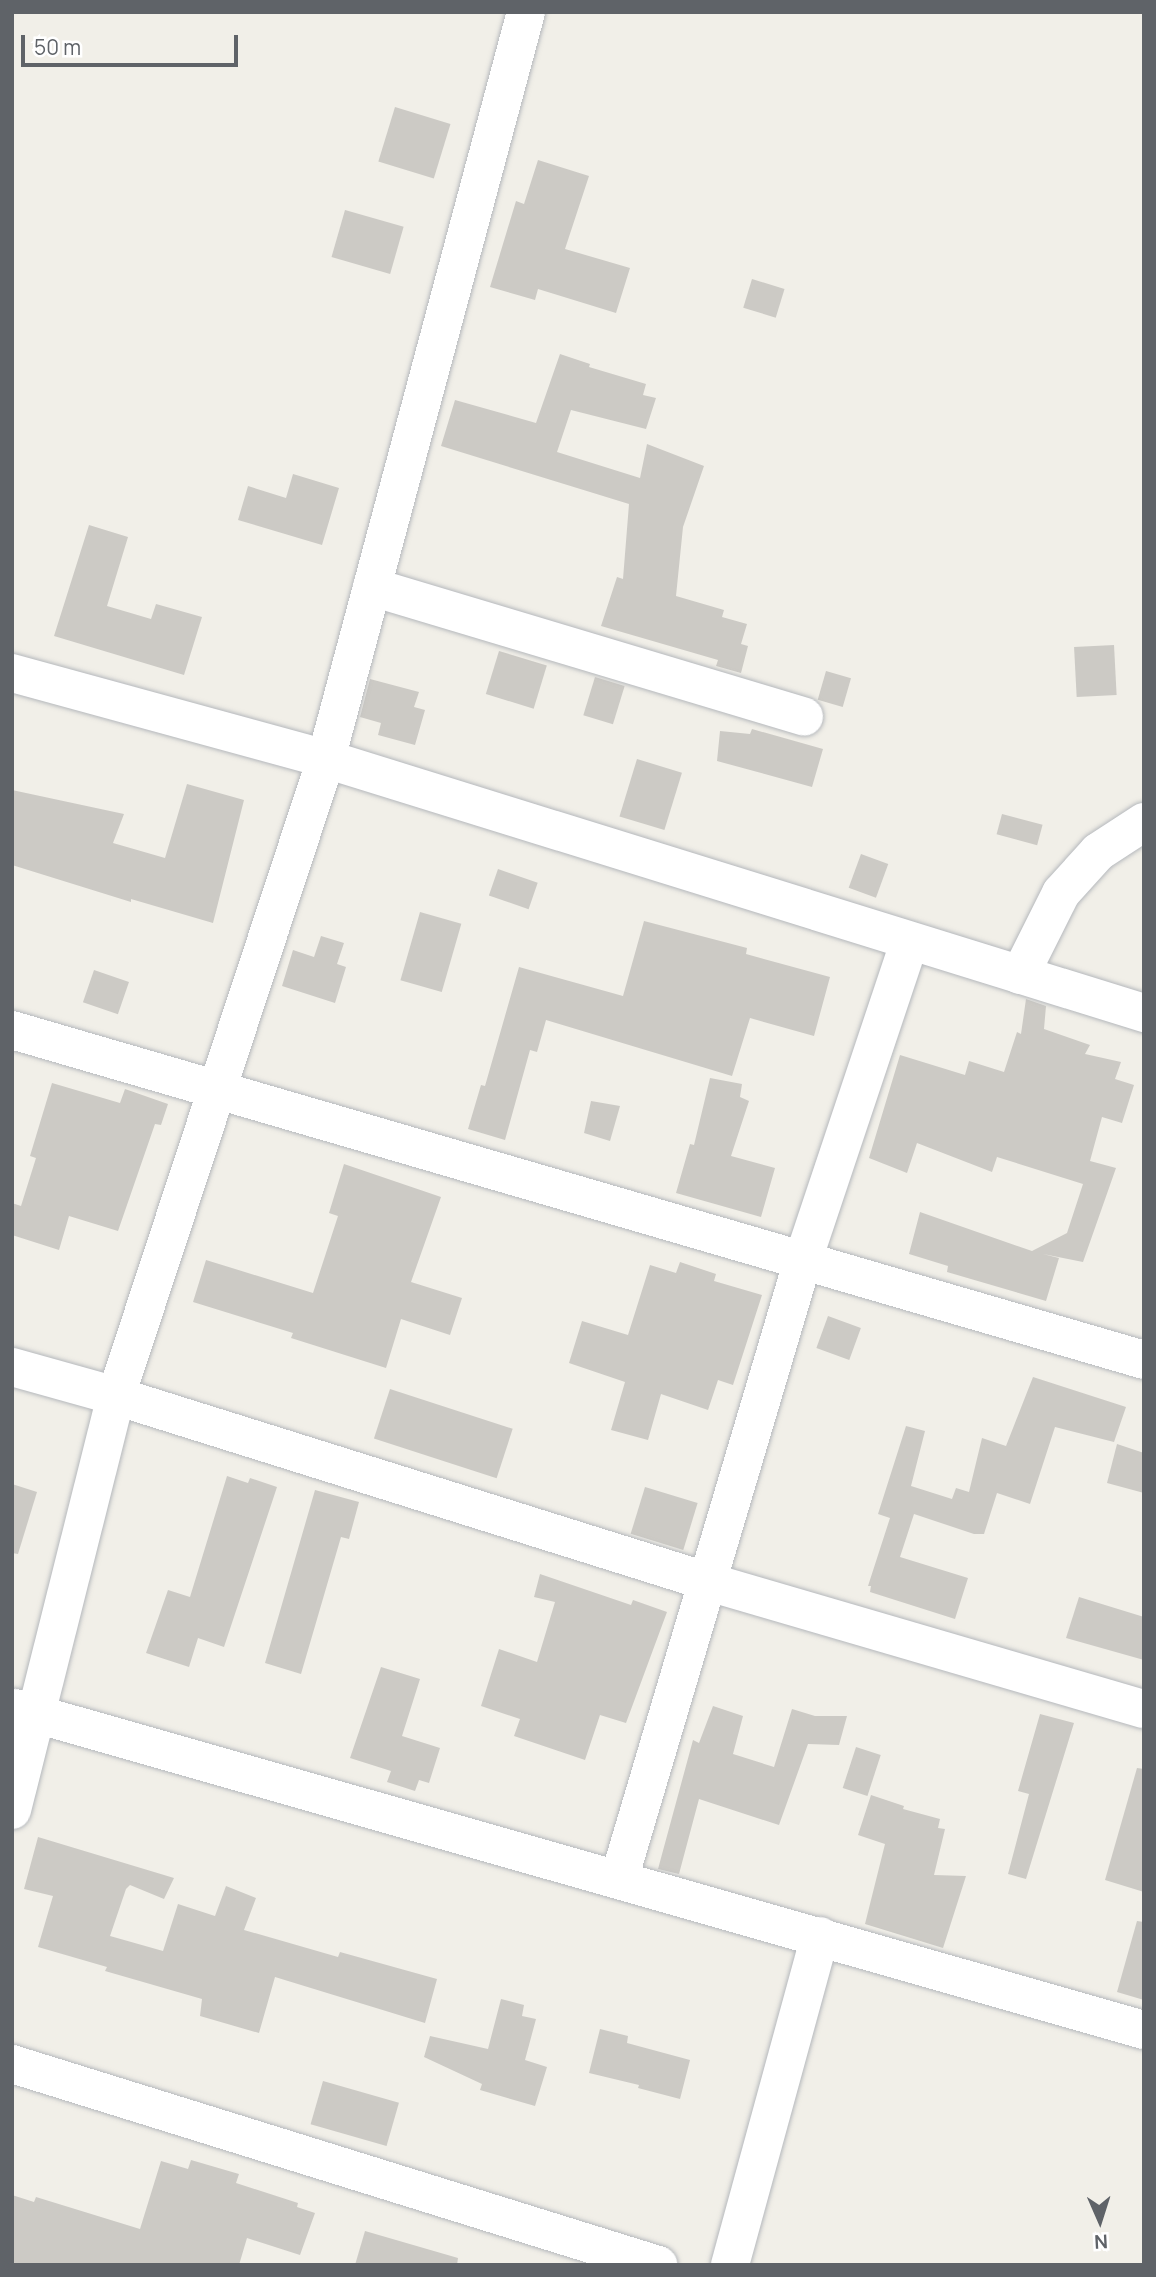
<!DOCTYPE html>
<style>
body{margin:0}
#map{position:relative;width:1156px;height:2277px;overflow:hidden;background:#f1efe8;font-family:Manrope,sans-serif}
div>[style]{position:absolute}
.building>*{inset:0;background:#cccac5;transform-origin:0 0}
.roads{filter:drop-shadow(0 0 2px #b5b8bc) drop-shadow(0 0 2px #b5b8bc)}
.minor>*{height:38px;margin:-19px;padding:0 19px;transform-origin:19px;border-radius:19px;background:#fff}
span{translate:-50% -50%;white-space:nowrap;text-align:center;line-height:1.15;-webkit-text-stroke:5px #fff;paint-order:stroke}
.frame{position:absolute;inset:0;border:14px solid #5f6368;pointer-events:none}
.north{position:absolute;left:1065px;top:2186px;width:70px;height:70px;-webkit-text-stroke:5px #fff;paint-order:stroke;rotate:177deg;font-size:19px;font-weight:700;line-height:28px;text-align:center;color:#5f6368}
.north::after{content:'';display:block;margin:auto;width:24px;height:32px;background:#5f6368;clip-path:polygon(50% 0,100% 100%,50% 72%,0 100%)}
.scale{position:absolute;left:21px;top:35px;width:217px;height:32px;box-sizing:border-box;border:4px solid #5f6368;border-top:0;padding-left:9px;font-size:21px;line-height:24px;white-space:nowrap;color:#5f6368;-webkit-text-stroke:5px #fff;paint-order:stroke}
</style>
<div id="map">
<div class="building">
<i style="left:395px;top:107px;width:58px;height:57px;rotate:17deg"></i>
<i style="clip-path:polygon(538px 160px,589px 176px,565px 249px,630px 268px,616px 313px,538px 289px,535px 300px,490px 287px,516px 201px,524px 204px)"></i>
<i style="left:345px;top:210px;width:61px;height:49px;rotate:16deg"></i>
<i style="left:752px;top:279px;width:34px;height:30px;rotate:17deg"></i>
<i style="clip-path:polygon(560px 354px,590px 364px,589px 367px,646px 384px,643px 395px,656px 398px,646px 429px,571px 410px,557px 452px,640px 478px,647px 444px,704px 466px,683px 527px,676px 596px,724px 610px,722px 617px,747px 624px,741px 644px,748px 646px,741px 673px,716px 666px,718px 660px,601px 626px,617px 577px,623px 579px,629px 504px,441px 446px,455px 400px,536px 423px)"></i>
<i style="clip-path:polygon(293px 474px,339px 488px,322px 545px,238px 520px,248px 486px,286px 498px)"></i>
<i style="clip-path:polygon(89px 525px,128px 537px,107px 606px,151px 619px,156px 604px,202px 617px,184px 675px,54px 636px)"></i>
<i style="left:1114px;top:645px;width:50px;height:40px;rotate:87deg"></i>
<i style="left:499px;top:651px;width:50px;height:45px;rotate:17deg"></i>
<i style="left:826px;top:671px;width:26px;height:30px;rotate:16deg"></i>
<i style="left:595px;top:677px;width:31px;height:40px;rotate:17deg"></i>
<i style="clip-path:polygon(370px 679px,419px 692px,414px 707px,425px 710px,415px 745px,378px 735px,381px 723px,360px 717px)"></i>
<i style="clip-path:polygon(752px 729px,823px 749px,812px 787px,717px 761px,720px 731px,750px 734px)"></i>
<i style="left:637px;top:759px;width:47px;height:60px;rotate:17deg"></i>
<i style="clip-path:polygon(187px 784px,244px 800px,213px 923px,131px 899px,131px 902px,12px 865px,12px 790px,124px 814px,113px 843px,165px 858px)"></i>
<i style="left:1002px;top:814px;width:42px;height:21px;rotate:15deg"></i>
<i style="left:861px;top:854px;width:29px;height:36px;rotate:20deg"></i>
<i style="left:498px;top:869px;width:42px;height:28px;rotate:19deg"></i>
<i style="left:420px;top:912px;width:43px;height:71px;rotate:16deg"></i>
<i style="clip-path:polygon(644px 921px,747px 948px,746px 954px,830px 977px,814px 1036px,750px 1018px,732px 1076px,546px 1020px,537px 1052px,530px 1050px,505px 1140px,468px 1129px,481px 1085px,485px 1086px,519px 967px,623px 996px)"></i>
<i style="clip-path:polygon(321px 936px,344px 943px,337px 964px,346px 967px,335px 1003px,282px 986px,293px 950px,314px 957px)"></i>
<i style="left:94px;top:970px;width:37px;height:34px;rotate:19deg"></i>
<i style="clip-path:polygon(1026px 999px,1046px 1006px,1044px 1029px,1090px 1045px,1085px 1054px,1121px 1062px,1115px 1079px,1134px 1085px,1122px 1123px,1102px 1117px,1090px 1161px,1116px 1168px,1083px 1262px,1043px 1254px,1059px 1258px,1046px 1301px,947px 1272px,948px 1266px,909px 1254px,920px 1212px,1032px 1251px,1067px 1233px,1083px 1184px,997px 1157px,992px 1172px,917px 1143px,907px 1173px,869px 1158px,900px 1055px,965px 1075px,969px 1061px,1004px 1072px,1017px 1032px,1021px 1034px)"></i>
<i style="clip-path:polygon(710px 1078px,742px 1084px,740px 1097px,749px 1101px,731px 1156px,775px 1168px,761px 1217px,676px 1193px,690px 1144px,694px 1145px)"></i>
<i style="clip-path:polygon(52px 1083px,120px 1103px,125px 1089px,168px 1104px,161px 1125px,155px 1124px,118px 1231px,69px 1216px,59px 1250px,12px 1235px,12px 1203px,21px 1206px,36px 1158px,30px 1156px)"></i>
<i style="clip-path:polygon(591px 1101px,620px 1106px,610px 1141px,584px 1133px)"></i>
<i style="clip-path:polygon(344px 1164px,441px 1197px,411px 1282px,462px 1298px,450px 1335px,401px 1319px,386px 1368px,291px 1338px,293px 1333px,193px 1302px,206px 1260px,313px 1293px,338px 1216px,329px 1213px)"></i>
<i style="clip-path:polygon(680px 1262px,716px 1274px,714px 1281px,762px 1295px,733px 1385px,718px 1380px,708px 1410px,661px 1394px,648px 1440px,611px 1430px,625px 1382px,569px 1363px,582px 1321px,628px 1335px,650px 1265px,676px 1273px)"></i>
<i style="left:828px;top:1316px;width:35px;height:34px;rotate:20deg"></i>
<i style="clip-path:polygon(1033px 1377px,1126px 1407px,1114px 1442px,1055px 1427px,1030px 1504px,997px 1493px,984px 1534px,974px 1534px,914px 1514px,900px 1557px,968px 1578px,955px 1619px,870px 1592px,871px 1586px,868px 1586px,890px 1518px,878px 1514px,906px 1426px,925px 1431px,911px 1486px,952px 1499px,956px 1488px,969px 1492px,982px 1438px,1006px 1446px)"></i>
<i style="left:390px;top:1389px;width:129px;height:52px;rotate:18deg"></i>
<i style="clip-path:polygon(1117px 1444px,1144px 1453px,1144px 1493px,1107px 1483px)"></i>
<i style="clip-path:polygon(227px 1476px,248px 1483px,250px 1478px,277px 1487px,224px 1647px,198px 1638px,189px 1667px,146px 1653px,168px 1590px,190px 1597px)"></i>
<i style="clip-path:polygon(12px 1484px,37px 1492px,18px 1554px,12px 1553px)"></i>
<i style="left:645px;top:1487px;width:55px;height:49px;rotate:17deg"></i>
<i style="clip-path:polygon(315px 1490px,359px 1502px,349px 1539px,341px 1537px,301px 1674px,265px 1663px)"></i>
<i style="clip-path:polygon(540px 1574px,631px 1605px,633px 1600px,667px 1612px,626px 1723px,600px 1715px,585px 1760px,514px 1736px,520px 1719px,481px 1706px,499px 1649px,537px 1662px,555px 1602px,534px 1597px)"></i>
<i style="clip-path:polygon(1079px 1597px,1144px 1617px,1144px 1660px,1066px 1638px)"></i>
<i style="clip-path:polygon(381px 1667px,420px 1679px,402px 1736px,440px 1748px,429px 1783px,419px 1780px,415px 1791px,387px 1782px,391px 1771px,350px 1758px)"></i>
<i style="clip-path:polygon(713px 1706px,743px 1716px,733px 1754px,774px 1767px,792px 1709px,815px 1716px,847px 1716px,839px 1745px,808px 1744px,779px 1825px,699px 1799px,679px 1874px,658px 1869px,693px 1740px,699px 1743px)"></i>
<i style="clip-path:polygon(1040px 1714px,1074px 1723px,1026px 1879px,1008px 1874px,1029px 1794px,1018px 1791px)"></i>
<i style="left:856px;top:1747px;width:26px;height:43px;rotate:18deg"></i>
<i style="clip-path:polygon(1137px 1768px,1144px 1769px,1144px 1892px,1105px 1880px)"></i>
<i style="clip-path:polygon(871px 1795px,904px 1806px,903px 1809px,940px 1819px,938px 1828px,945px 1829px,934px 1875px,966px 1876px,943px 1948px,865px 1924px,885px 1844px,858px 1835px)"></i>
<i style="clip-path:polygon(38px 1837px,174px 1878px,164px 1899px,130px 1885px,126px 1889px,110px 1936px,163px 1951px,178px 1904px,215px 1916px,226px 1886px,256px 1898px,244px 1930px,338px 1957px,340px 1952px,437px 1979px,425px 2023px,275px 1977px,259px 2033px,200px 2016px,202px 1999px,105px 1971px,107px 1967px,38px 1947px,53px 1896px,24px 1889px)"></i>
<i style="clip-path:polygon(1137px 1921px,1144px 1922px,1144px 2000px,1117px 1992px)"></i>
<i style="clip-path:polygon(501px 1999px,524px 2005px,522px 2016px,536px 2019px,525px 2060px,547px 2067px,535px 2106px,480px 2090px,482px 2084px,424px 2057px,430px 2036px,488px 2049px)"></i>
<i style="clip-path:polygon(600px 2029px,628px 2036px,627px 2043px,690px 2060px,680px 2099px,638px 2088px,639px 2085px,589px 2073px)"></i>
<i style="left:323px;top:2081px;width:79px;height:45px;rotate:16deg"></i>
<i style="clip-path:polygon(191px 2160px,239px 2174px,236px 2183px,298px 2203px,297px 2207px,315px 2213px,300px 2255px,247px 2238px,239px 2265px,12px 2265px,12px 2195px,34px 2202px,36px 2197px,140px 2229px,161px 2161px,188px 2169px)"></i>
<i style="clip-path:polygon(365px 2231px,458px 2258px,457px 2265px,355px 2265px)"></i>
</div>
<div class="roads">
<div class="minor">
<i style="left:372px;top:587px;width:451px;rotate:16.7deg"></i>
<i style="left:12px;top:673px;width:326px;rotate:15.3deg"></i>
<i style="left:326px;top:759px;width:857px;rotate:17.25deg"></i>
<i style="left:1020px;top:975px;width:92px;rotate:-63.4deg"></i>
<i style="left:1061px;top:893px;width:55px;rotate:-47.9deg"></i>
<i style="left:1098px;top:852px;width:55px;rotate:-33.1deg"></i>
<i style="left:12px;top:1030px;width:1179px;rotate:16.25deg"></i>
<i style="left:12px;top:1367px;width:108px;rotate:15.6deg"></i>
<i style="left:116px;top:1396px;width:621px;rotate:17.41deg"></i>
<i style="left:709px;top:1582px;width:453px;rotate:16.3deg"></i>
<i style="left:15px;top:1708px;width:1174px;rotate:15.92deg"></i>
<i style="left:12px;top:1810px;width:427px;rotate:-75.9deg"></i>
<i style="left:116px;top:1396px;width:671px;rotate:-71.75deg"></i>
<i style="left:326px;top:759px;width:773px;rotate:-75.01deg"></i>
<i style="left:619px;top:1879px;width:646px;rotate:-73.45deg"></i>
<i style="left:803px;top:1260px;width:336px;rotate:-71.5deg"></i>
<i style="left:12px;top:2064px;width:677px;rotate:17.28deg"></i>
<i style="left:730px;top:2265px;width:341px;rotate:-74.7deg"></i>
</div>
</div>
<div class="frame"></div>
<div class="north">N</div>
<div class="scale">50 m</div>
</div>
